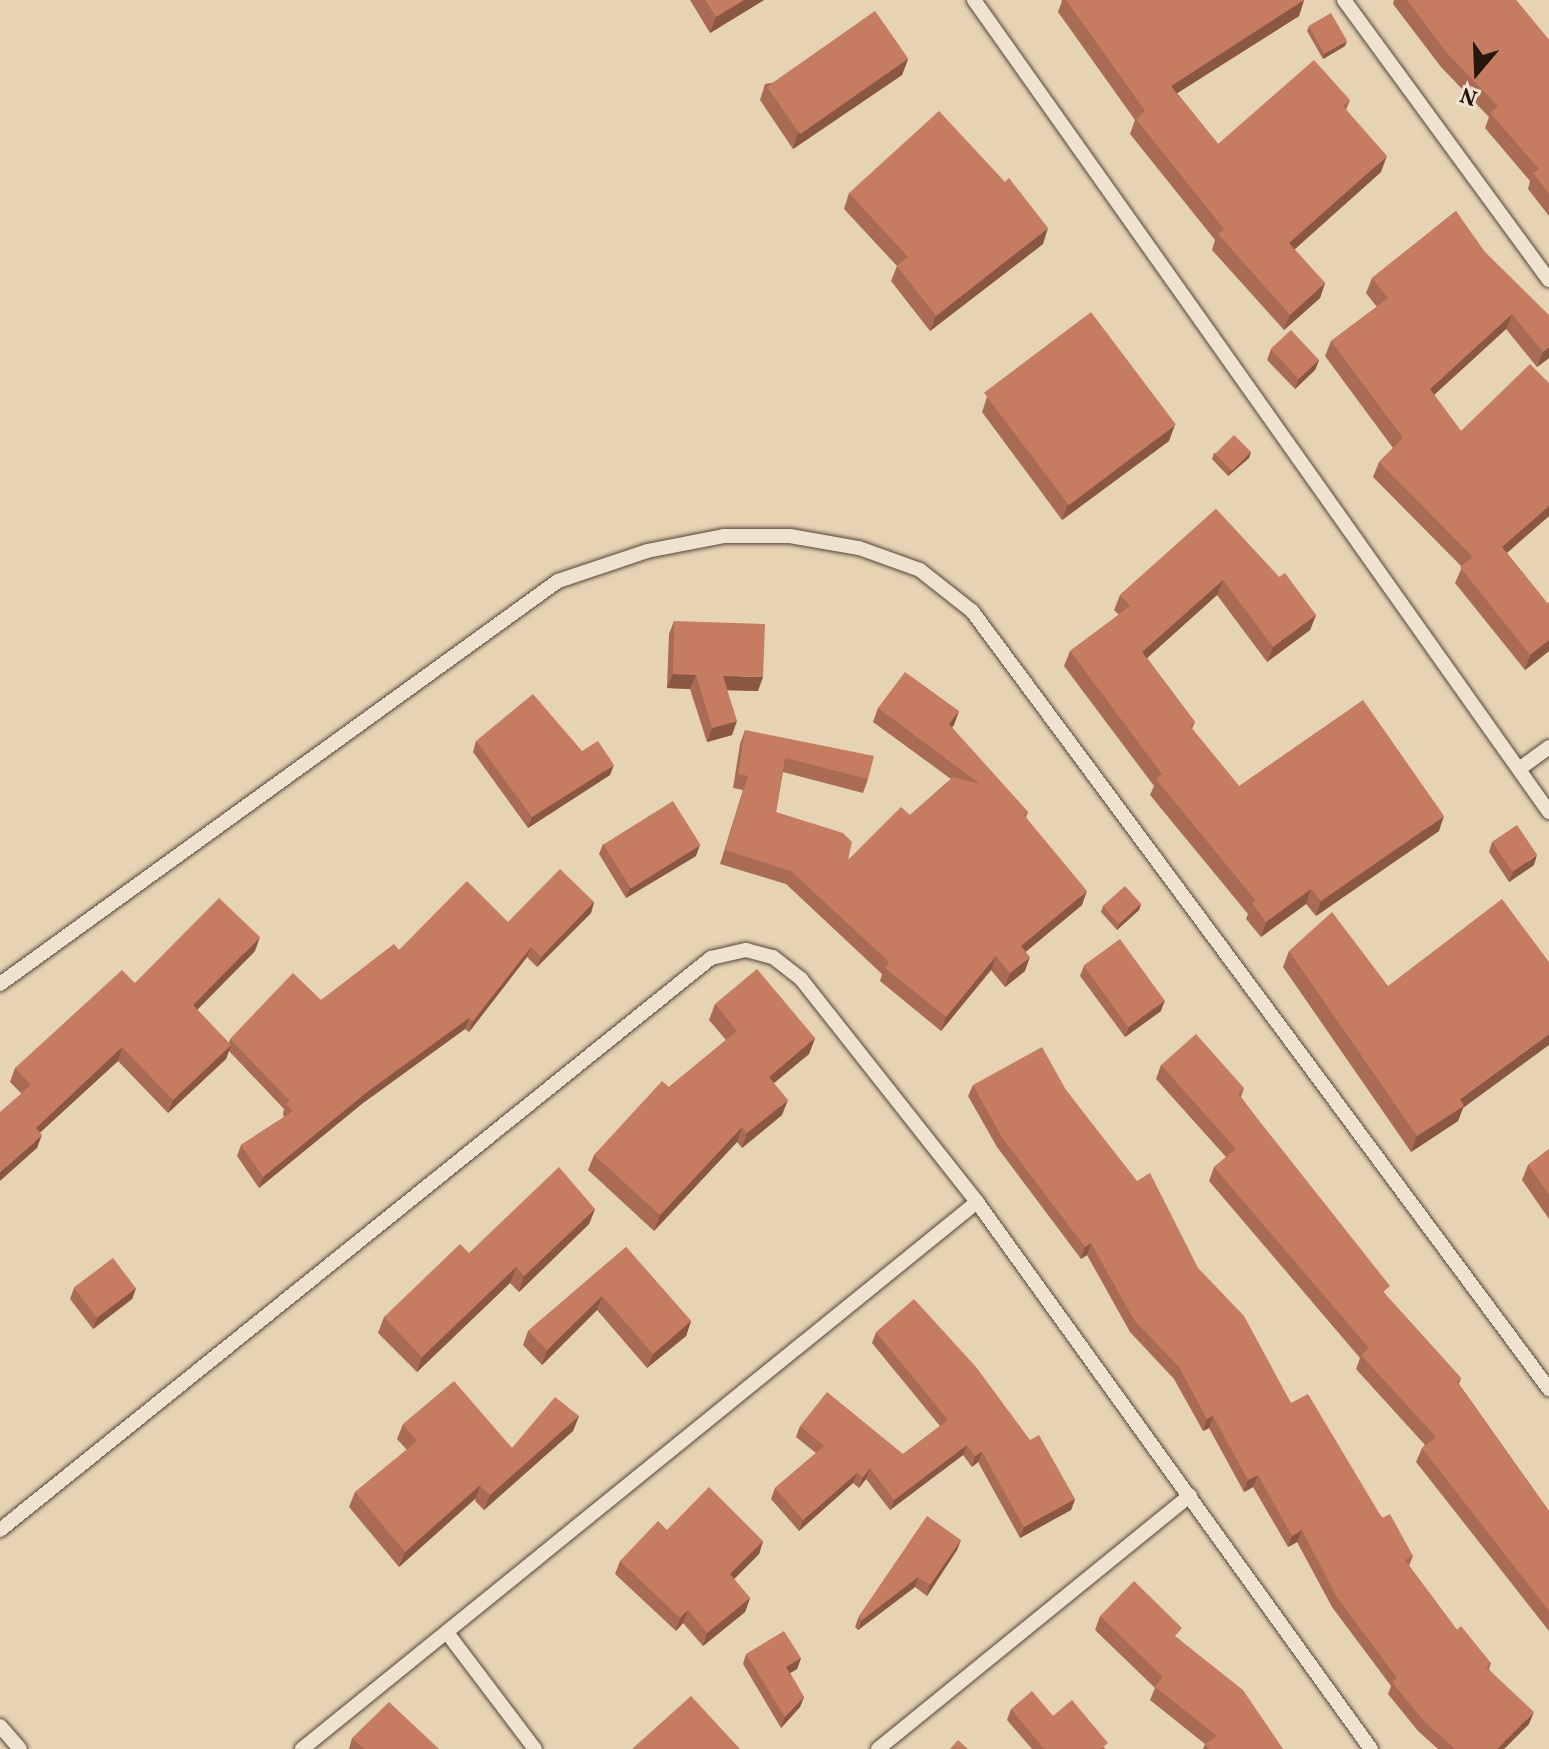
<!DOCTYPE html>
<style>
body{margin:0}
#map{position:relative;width:1549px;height:1749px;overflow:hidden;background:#e6d3b4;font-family:Vollkorn,serif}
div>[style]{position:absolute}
.roads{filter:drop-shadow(0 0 2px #544737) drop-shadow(0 0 2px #544737)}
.lane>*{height:14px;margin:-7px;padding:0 7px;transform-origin:7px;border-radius:7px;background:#efe2ce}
.wall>*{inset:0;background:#a96b53}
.shaded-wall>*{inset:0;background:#8a5743}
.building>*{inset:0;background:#c57c60;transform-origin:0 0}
span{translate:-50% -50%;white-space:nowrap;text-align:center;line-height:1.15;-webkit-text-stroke:6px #efe2ce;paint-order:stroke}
.north{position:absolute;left:1437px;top:32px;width:80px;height:80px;-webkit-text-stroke:6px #efe2ce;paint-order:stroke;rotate:199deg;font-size:22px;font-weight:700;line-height:32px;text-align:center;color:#24180d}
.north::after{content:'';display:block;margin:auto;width:28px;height:36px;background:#24180d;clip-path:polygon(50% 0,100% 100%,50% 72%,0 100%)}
</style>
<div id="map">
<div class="roads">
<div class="lane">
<i style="left:974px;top:0;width:995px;rotate:54.7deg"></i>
<i style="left:1344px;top:0;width:347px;rotate:53.8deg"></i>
<i style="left:1519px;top:769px;width:37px;rotate:-36deg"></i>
<i style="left:0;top:984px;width:688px;rotate:-35.84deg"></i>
<i style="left:558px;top:581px;width:94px;rotate:-18.6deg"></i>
<i style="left:647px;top:551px;width:78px;rotate:-11deg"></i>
<i style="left:724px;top:536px;width:66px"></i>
<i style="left:790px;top:536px;width:70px;rotate:9.9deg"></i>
<i style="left:859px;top:548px;width:65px;rotate:19.8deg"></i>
<i style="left:920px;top:570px;width:66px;rotate:38.3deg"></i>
<i style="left:972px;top:611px;width:969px;rotate:53.44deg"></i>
<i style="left:0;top:1530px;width:913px;rotate:-38.82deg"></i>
<i style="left:711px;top:958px;width:36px;rotate:-13deg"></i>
<i style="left:746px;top:950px;width:28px;rotate:15deg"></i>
<i style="left:773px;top:957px;width:36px;rotate:38deg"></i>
<i style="left:801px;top:979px;width:284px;rotate:51.7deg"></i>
<i style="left:977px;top:1202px;width:674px;rotate:54.24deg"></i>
<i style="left:448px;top:1634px;width:144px;rotate:52.9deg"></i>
<i style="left:0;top:1726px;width:30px;rotate:49deg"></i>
<i style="left:302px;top:1749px;width:869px;rotate:-39.02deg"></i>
<i style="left:878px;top:1749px;width:402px;rotate:-39.1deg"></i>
</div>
</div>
<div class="wall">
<i style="clip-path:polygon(690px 0,764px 0,710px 33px)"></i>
<i style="clip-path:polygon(1061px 0,1304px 0,1299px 16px,1177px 93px,1218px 144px,1350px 100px,1346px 110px,1381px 172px,1294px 249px,1325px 283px,1320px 298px,1284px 330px,1212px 250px,1215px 240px,1130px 134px,1135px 120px,1058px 12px,1062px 1px)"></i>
<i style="clip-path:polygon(1394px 0,1516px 0,1549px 40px,1549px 216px,1528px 189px,1530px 181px,1485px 128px,1489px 117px,1441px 67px,1393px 4px)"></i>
<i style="clip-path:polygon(1309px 26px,1345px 46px,1323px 59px,1307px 31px)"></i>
<i style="clip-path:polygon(908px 59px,902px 75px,793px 149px,760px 100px,765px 84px)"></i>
<i style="clip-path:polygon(849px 193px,1043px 244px,930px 331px,891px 281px,897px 266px,844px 209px)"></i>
<i style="clip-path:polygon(1456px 211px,1549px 358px,1537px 367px,1506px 329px,1434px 395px,1461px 431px,1549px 383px,1549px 516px,1507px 553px,1548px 604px,1549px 602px,1549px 651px,1525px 670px,1455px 583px,1462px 567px,1373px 477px,1379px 462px,1393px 448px,1325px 356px,1331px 341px,1377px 307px,1366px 293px,1372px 278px)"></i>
<i style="clip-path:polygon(1271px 349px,1319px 360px,1315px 370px,1295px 389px,1267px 360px)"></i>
<i style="clip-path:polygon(987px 397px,1169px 441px,1062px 520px,982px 412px)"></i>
<i style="clip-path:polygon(1251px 452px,1249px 458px,1228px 476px,1212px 459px,1214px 453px)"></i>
<i style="clip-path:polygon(1216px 509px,1279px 577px,1316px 615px,1310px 630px,1267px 662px,1217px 595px,1147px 658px,1195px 722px,1192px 729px,1239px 786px,1439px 831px,1316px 916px,1306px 904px,1261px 937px,1246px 919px,1248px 914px,1150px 795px,1154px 786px,1064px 666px,1070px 651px,1119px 615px,1114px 610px,1120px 595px)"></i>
<i style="clip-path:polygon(674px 621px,758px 691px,727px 690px,732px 735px,707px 742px,690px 689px,667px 688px,669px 634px)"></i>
<i style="clip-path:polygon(878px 708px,959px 711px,952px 728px,1028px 812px,1026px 817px,1082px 905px,1025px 952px,1025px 971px,1005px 987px,991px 970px,941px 1031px,880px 981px,882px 974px,786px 884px,720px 864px,743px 790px,733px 788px,740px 744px,745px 730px,868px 779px,863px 793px,783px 772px,776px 812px,848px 860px,910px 815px,951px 779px,873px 722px)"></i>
<i style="clip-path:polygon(476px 741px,582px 751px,610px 775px,528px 828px,473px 752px)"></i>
<i style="clip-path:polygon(1492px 842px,1534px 865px,1509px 882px,1489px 852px)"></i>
<i style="clip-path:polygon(603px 844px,696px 856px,626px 898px,599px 854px)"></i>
<i style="clip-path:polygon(594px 902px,591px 913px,537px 967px,527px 957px,469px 1032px,465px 1029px,363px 1103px,259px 1188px,237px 1156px,241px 1145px,284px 1117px,283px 1114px,284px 1109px,229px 1051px,226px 1059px,168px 1113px,118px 1061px,40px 1132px,37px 1148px,21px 1093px,10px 1082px,15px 1068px,135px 983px,255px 951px,197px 1010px,229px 1043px,230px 1039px,321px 1000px,399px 950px,508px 922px)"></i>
<i style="clip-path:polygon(1141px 904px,1139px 910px,1117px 930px,1101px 912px,1103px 906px)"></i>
<i style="clip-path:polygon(1289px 951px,1388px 986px,1463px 1108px,1458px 1121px,1411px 1152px,1283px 967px)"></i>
<i style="clip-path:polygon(1084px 966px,1161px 1011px,1125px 1037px,1080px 976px)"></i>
<i style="clip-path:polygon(715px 1004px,815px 1038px,809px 1054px,774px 1083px,782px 1115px,742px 1148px,737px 1142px,654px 1231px,588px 1170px,594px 1155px,669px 1087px,726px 1040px,709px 1020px)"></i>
<i style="clip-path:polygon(1161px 1065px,1244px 1088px,1241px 1097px,1386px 1295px,1461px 1378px,1459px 1384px,1549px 1511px,1549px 1631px,1416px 1462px,1422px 1448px,1425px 1445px,1356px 1369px,1360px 1358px,1209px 1181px,1214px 1167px,1226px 1157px,1156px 1079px)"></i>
<i style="clip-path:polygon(973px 1085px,1066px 1090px,1198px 1268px,1291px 1403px,1413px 1556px,1409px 1566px,1457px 1630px,1491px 1663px,1489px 1669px,1529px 1724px,1504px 1749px,1438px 1749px,1418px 1731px,1388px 1694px,1391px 1686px,1332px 1607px,1297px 1542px,1288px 1547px,1253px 1487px,1244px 1492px,1209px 1428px,1203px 1431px,1174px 1379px,1130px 1332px,1087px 1255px,1081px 1259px,997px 1147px,968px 1096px)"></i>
<i style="clip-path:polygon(1549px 1149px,1549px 1219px,1522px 1180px,1528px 1165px)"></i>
<i style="clip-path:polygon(595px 1209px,589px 1224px,519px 1292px,510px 1283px,417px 1372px,378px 1333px,384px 1317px,469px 1253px)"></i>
<i style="clip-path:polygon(626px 1247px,691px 1321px,686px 1336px,647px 1368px,597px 1310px,542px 1365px,523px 1345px,528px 1331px)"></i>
<i style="clip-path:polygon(74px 1288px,136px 1288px,132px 1299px,93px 1329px,70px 1299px)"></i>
<i style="clip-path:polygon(876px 1332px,1075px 1499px,1071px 1510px,1020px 1538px,978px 1462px,972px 1467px,963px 1455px,890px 1510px,866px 1479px,859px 1488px,853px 1483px,799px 1531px,771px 1499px,775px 1488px,816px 1453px,796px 1437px,800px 1426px,903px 1454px,940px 1426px,872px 1343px)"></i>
<i style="clip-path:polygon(579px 1416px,573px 1431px,484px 1510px,475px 1501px,476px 1498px,399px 1567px,349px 1507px,355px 1492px,407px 1450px,397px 1439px,403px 1424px,512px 1448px)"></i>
<i style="clip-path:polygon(667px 1530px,763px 1541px,759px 1554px,734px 1579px,750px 1598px,745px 1612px,703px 1646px,683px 1623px,676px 1631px,615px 1574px,620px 1561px)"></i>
<i style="clip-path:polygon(961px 1540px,957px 1550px,927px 1596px,915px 1587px,858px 1630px,855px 1627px,859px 1616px)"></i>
<i style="clip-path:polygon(1100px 1616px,1179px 1639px,1283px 1749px,1203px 1749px,1205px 1744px,1150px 1700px,1155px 1688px,1095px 1630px)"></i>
<i style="clip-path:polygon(746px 1654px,801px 1658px,797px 1669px,790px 1673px,804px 1697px,800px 1707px,781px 1728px,743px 1664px)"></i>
<i style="clip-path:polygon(1011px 1709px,1053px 1716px,1106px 1749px,1032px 1749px,1007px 1720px)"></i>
<i style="clip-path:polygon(352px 1738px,439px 1749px,349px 1749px)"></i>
</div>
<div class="shaded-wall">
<i style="clip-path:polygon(744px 0,764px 0,710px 33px,716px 17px)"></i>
<i style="clip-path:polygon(1304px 0,1299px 16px,1165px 101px,1171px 86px)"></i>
<i style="clip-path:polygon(1347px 41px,1345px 46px,1323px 59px,1325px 53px)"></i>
<i style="clip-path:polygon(908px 59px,902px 75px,793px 149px,798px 133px)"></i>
<i style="clip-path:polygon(1387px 156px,1381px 172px,1284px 259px,1289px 243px)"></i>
<i style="clip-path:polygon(1048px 228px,1043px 244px,930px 331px,936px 316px)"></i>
<i style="clip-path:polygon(1325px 283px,1320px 298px,1284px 330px,1290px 315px)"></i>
<i style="clip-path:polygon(1512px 314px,1506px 329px,1424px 404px,1430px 389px)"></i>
<i style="clip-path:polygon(1549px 347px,1549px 358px,1537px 367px,1543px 352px)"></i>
<i style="clip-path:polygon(1319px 360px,1315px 370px,1295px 389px,1299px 379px)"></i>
<i style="clip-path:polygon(1175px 425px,1169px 441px,1062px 520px,1068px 504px)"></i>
<i style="clip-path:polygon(1251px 452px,1249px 458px,1228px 476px,1230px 471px)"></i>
<i style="clip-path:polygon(1549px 506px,1549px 516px,1496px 562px,1502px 547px)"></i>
<i style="clip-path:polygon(1223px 580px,1217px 595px,1137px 667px,1142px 652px)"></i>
<i style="clip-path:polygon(1316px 615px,1310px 630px,1267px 662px,1273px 647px)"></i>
<i style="clip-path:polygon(1549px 640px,1549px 651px,1525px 670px,1530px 655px)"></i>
<i style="clip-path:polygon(673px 674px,696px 675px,690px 689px,667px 688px)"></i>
<i style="clip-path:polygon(723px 676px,763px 677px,758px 691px,718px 690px)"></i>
<i style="clip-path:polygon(959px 711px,954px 725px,944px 738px,949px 724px)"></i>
<i style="clip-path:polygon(737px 721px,732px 735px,707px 742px,712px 728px)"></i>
<i style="clip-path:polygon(614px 765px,610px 775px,528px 828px,532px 817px)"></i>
<i style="clip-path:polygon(1444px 816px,1439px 831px,1316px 916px,1321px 901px)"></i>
<i style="clip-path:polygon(700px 845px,696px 856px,626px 898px,630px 888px)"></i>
<i style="clip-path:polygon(1537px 855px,1534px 865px,1509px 882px,1513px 872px)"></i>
<i style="clip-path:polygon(1311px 889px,1306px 904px,1261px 937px,1266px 922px)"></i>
<i style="clip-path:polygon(1087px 891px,1082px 905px,1016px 960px,1021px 946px)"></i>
<i style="clip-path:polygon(594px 902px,591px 913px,537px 967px,541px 957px)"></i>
<i style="clip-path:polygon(1141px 904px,1139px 910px,1117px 930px,1119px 924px)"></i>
<i style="clip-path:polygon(260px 937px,255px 951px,188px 1019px,193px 1005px)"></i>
<i style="clip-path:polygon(531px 947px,527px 957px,469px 1032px,473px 1021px)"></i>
<i style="clip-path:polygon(996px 956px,991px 970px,941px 1031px,946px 1017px)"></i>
<i style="clip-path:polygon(1030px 957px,1025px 971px,1005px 987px,1010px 973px)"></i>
<i style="clip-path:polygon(1165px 1000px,1161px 1011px,1125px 1037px,1129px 1027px)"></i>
<i style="clip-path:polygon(469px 1018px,465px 1029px,363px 1103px,259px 1188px,263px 1177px,367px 1092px)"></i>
<i style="clip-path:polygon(1549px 1034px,1549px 1045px,1463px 1108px,1458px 1121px,1411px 1152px,1417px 1136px,1460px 1099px)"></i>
<i style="clip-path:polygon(815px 1038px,809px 1054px,763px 1092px,769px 1077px)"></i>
<i style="clip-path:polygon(231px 1045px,226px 1059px,168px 1113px,173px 1100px)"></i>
<i style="clip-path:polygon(122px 1047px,118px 1061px,31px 1141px,36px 1128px)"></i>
<i style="clip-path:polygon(788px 1100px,782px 1115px,742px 1148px,747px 1133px)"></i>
<i style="clip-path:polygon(742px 1127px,737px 1142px,654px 1231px,660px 1215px)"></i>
<i style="clip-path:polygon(42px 1135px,37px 1148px,0 1181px,0 1172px)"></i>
<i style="clip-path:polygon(595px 1209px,589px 1224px,519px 1292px,524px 1276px)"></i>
<i style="clip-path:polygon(1091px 1243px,1087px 1255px,1081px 1259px,1085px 1247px)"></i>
<i style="clip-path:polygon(516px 1267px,510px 1283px,417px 1372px,422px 1357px)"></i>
<i style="clip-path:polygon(136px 1288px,132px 1299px,93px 1329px,97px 1318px)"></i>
<i style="clip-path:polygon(602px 1296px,597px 1310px,542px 1365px,547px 1350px)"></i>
<i style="clip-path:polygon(691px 1321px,686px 1336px,647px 1368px,653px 1354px)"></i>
<i style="clip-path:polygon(579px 1416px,573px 1431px,484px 1510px,490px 1495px)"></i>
<i style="clip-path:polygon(1213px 1416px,1209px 1428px,1203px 1431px,1207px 1419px)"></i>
<i style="clip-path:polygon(967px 1445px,963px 1455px,890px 1510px,894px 1500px)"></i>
<i style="clip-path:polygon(982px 1452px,978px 1462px,972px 1467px,975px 1456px)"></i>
<i style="clip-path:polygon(870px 1468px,866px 1479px,859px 1488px,863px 1477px)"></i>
<i style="clip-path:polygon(857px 1473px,853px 1483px,799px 1531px,803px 1520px)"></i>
<i style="clip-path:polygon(1258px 1475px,1253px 1487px,1244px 1492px,1248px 1480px)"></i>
<i style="clip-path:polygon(488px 1478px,480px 1486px,476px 1498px,399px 1567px,405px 1552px)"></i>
<i style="clip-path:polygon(1075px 1499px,1071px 1510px,1020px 1538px,1024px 1527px)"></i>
<i style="clip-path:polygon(1302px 1530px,1297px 1542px,1288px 1547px,1292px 1536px)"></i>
<i style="clip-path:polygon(961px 1540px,957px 1550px,927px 1596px,930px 1585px)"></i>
<i style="clip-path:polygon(763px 1541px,759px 1554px,726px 1587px,730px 1574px)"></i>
<i style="clip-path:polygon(918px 1577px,915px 1587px,858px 1630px,862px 1620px)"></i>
<i style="clip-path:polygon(750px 1598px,745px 1612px,703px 1646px,707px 1633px)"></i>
<i style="clip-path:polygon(688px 1610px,683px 1623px,676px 1631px,680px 1618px)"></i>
<i style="clip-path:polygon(801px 1658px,797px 1669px,782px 1678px,786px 1667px)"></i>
<i style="clip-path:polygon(804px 1697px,800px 1707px,781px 1728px,785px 1717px)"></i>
<i style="clip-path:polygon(1534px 1712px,1529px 1724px,1504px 1749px,1497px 1749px)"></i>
</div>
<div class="building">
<i style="clip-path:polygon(705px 0,744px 0,716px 17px)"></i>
<i style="clip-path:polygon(1066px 0,1304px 0,1171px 86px,1218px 144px,1314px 60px,1350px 100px,1343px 106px,1387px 156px,1289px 243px,1325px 283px,1290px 315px,1218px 234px,1224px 229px,1136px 119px,1145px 111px)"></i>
<i style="clip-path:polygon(1407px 0,1516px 0,1549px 40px,1549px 194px,1533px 173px,1539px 169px,1490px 113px,1498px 106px,1446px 52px)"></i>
<i style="left:875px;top:11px;width:58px;height:132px;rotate:55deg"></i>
<i style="left:1331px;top:13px;width:32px;height:26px;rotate:60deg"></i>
<i style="clip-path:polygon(939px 111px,1005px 182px,1009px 178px,1048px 228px,936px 316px,897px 266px,908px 257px,849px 193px)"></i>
<i style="clip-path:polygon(1456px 211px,1485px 252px,1549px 315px,1549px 347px,1543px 352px,1512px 314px,1430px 389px,1461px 431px,1530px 364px,1549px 383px,1549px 506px,1502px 547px,1548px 604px,1549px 602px,1549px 640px,1530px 655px,1460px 567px,1473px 557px,1379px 462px,1403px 438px,1331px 341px,1388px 298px,1372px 278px)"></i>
<i style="left:1091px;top:312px;width:141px;height:134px;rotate:53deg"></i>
<i style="left:1291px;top:330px;width:41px;height:28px;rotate:47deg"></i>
<i style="left:1234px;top:435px;width:24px;height:27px;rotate:45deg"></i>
<i style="clip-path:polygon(1216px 509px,1279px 577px,1285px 573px,1316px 615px,1273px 647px,1223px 580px,1142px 652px,1195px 722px,1190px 726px,1239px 786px,1363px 700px,1444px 816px,1321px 901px,1311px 889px,1266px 922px,1252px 903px,1256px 901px,1156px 779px,1162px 774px,1070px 651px,1130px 606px,1120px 595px)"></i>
<i style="clip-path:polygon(674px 621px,765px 624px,763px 677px,723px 676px,737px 721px,712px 728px,696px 675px,673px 674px)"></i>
<i style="clip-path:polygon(905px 672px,959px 711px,949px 724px,1028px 812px,1024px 815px,1087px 891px,1021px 946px,1030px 957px,1010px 973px,996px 956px,946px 1017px,885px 968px,889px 962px,791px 871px,725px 850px,748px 776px,738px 774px,745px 730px,874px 756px,868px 779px,785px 758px,776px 812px,843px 833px,852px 842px,848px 860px,901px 807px,910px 815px,953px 777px,980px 784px,878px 708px)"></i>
<i style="clip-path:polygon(533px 694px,582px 751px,598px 741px,614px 765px,532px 817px,476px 741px)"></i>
<i style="left:673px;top:801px;width:52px;height:82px;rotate:58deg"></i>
<i style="left:1517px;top:825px;width:36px;height:30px;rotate:56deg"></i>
<i style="clip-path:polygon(560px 869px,594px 902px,541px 957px,531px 947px,473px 1021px,469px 1018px,367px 1092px,263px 1177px,241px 1145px,293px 1111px,286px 1104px,290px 1101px,230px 1039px,293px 973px,321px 1000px,394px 944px,399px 950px,467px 881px,508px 922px)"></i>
<i style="left:1125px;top:886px;width:24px;height:30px;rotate:48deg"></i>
<i style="clip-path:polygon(219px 898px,260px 937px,193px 1005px,231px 1045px,173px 1100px,122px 1047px,36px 1128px,42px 1135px,0 1172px,0 1112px,31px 1085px,15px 1068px,122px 970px,135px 983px)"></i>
<i style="clip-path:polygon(1502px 899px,1549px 962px,1549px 1034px,1460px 1099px,1464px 1106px,1417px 1136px,1289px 951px,1332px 912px,1388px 986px)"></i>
<i style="left:1120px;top:939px;width:76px;height:45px;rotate:54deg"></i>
<i style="clip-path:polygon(757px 969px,815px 1038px,769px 1077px,788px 1100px,747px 1133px,742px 1127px,660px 1215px,594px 1155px,662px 1081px,669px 1087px,737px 1031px,715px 1004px)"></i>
<i style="clip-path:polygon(1196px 1034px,1244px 1088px,1238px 1094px,1390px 1286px,1383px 1292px,1461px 1378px,1457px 1382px,1549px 1511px,1549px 1611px,1422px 1448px,1436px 1437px,1361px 1355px,1369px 1348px,1214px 1167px,1236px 1149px,1161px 1065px)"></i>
<i style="clip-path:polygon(1042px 1047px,1066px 1090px,1137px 1181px,1150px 1173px,1198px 1268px,1244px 1316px,1291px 1403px,1308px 1394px,1382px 1518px,1390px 1514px,1413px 1556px,1405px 1560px,1457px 1630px,1461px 1626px,1491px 1663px,1486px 1667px,1534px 1712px,1497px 1749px,1455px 1749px,1422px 1719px,1392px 1682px,1397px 1678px,1336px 1596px,1302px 1530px,1292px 1536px,1258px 1475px,1248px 1480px,1213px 1416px,1207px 1419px,1179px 1367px,1134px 1320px,1091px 1243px,1085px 1247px,1001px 1136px,973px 1085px)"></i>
<i style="clip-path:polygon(1549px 1149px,1549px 1195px,1528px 1165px)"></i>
<i style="clip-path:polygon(559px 1167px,595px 1209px,524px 1276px,516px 1267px,422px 1357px,384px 1317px,460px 1244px,469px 1253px)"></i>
<i style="clip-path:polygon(626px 1247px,691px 1321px,653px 1354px,602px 1296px,547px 1350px,528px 1331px)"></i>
<i style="left:113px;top:1258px;width:38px;height:49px;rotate:53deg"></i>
<i style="clip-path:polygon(914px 1299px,976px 1367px,1030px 1440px,1039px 1435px,1075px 1499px,1024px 1527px,982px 1452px,975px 1456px,967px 1445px,894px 1500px,870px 1468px,863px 1477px,857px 1473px,803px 1520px,775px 1488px,824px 1446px,800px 1426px,827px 1392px,903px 1454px,948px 1420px,876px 1332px)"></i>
<i style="clip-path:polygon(454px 1381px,512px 1448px,555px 1397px,579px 1416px,490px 1495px,480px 1486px,488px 1478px,405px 1552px,355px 1492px,417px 1441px,403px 1424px)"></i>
<i style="clip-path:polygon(709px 1487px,763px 1541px,730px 1574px,750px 1598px,707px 1633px,688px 1610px,680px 1618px,620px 1561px,658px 1521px,667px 1530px)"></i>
<i style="clip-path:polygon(927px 1516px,961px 1540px,930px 1585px,918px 1577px,862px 1620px,859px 1616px)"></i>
<i style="clip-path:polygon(1134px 1581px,1182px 1628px,1175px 1636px,1243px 1690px,1283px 1749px,1209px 1749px,1205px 1744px,1217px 1736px,1155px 1687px,1163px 1677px,1100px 1616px)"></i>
<i style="clip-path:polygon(784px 1631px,801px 1658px,786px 1667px,804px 1697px,785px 1717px,746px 1654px)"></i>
<i style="clip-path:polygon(1032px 1691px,1053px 1716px,1072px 1700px,1108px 1743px,1101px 1749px,1044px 1749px,1011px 1709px)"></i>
<i style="clip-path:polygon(691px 1696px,740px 1749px,632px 1749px)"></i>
<i style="clip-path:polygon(389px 1702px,439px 1749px,364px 1749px,352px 1738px)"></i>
<i style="clip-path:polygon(958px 1740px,968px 1749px,950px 1749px)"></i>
</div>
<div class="north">N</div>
</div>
